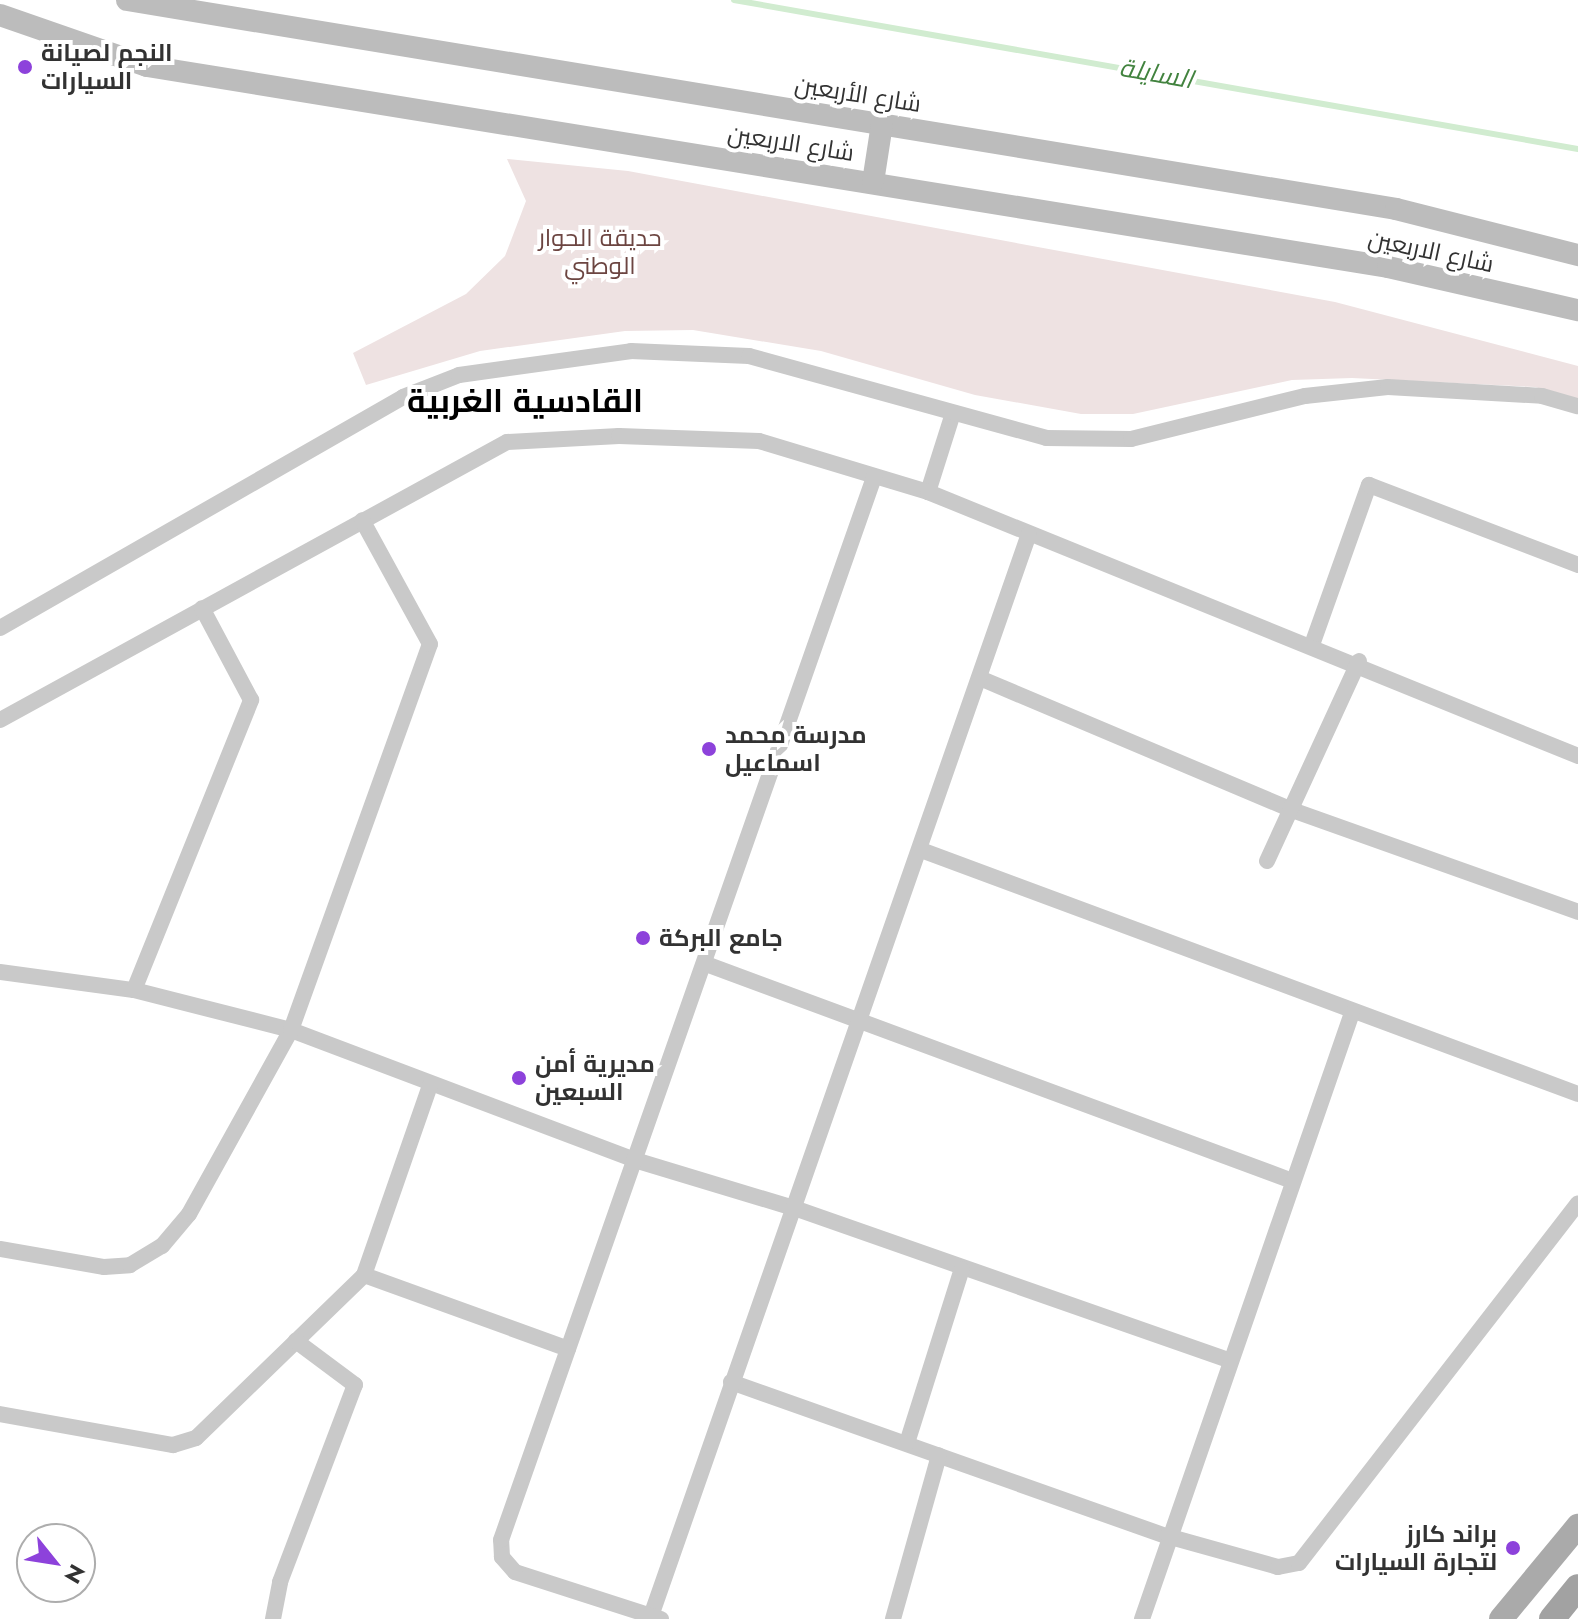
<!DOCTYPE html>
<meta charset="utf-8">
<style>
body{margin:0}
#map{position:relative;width:1578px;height:1619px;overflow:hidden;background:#fff;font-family:Jost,Cairo,sans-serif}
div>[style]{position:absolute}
.green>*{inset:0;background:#eee2e2}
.stream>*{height:6px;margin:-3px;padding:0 3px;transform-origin:3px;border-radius:3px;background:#d1ecd0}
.minor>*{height:16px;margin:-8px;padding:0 8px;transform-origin:8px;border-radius:8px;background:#c9c9c9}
.secondary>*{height:22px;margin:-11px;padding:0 11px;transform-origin:11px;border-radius:11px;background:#bcbcbc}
.primary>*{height:24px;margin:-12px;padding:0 12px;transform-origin:12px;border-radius:12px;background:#aaa}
.trunk>*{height:26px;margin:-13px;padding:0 13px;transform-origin:13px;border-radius:13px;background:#a2a2a2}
.dots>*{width:22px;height:22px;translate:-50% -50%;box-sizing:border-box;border:4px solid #fff;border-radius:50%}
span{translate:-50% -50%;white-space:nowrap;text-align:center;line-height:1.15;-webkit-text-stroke:8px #fff;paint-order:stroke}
.poi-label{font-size:24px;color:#323232;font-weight:700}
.left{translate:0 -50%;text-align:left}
.right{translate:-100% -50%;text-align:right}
.street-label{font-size:24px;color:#323232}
.park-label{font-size:24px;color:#6c4541}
.water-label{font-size:26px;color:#42833f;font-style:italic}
.district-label{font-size:32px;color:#000;font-weight:700}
.north{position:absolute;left:16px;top:1523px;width:80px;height:80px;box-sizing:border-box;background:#fff;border:2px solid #adadad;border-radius:50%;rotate:120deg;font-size:22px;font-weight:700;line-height:32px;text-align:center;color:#323232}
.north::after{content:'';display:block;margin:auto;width:28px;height:36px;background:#8d42db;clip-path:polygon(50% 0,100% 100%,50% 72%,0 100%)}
</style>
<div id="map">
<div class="green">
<i style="clip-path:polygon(507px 159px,628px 171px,1335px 302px,1578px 366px,1578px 400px,1535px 387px,1352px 378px,1292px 380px,1133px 414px,1081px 414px,975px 395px,821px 351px,693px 330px,625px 331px,480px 351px,366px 385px,353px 353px,466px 294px,505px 256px,526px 201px)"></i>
</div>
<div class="stream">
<i style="left:734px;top:0;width:857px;rotate:10.01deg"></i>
</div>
<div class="minor">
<i style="left:928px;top:492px;width:83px;rotate:-72.4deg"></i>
<i style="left:0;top:628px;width:465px;rotate:-29.8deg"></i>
<i style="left:403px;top:397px;width:60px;rotate:-21.4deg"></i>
<i style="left:459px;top:375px;width:174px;rotate:-7.9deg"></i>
<i style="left:631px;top:351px;width:118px;rotate:2.4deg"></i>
<i style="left:749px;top:356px;width:308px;rotate:15.4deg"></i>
<i style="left:1046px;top:438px;width:85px;rotate:0.7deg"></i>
<i style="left:1131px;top:439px;width:179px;rotate:-13.9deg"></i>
<i style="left:1305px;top:396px;width:83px;rotate:-6.2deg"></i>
<i style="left:1388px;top:387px;width:154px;rotate:3.3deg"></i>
<i style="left:1542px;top:396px;width:37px;rotate:16deg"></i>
<i style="left:1313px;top:642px;width:167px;rotate:-70.4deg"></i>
<i style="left:1369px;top:485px;width:224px;rotate:20.9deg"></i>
<i style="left:982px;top:679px;width:337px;rotate:22.9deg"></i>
<i style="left:1292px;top:810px;width:304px;rotate:19.6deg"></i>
<i style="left:0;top:720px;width:578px;rotate:-28.74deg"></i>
<i style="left:507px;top:442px;width:112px;rotate:-3.1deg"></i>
<i style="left:619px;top:436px;width:140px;rotate:2deg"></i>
<i style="left:759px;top:441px;width:177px;rotate:16.8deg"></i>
<i style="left:928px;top:492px;width:702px;rotate:22.1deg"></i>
<i style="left:921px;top:850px;width:701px;rotate:20.37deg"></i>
<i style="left:1267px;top:861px;width:220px;rotate:-65.3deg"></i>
<i style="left:706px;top:964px;width:623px;rotate:20.3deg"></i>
<i style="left:0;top:972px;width:135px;rotate:7.7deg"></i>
<i style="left:134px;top:990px;width:162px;rotate:14.3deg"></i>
<i style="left:291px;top:1030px;width:371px;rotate:20.7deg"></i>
<i style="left:638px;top:1161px;width:166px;rotate:16.8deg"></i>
<i style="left:797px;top:1209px;width:457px;rotate:19.3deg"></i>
<i style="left:134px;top:990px;width:313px;rotate:-68deg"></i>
<i style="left:251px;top:700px;width:104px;rotate:-118deg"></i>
<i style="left:0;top:1249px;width:106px;rotate:9.8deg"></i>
<i style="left:104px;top:1267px;width:26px;rotate:-4deg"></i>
<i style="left:130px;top:1265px;width:37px;rotate:-31deg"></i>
<i style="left:162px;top:1246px;width:42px;rotate:-49.8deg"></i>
<i style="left:189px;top:1214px;width:210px;rotate:-61deg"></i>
<i style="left:291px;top:1030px;width:410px;rotate:-70.2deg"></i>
<i style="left:430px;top:644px;width:141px;rotate:-118.7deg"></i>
<i style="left:364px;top:1275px;width:217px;rotate:19.9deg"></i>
<i style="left:731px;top:1382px;width:462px;rotate:19.5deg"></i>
<i style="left:1167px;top:1536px;width:115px;rotate:15.6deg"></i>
<i style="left:1278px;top:1567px;width:21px;rotate:-11deg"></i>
<i style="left:1299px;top:1563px;width:455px;rotate:-52.2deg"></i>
<i style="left:0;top:1414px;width:176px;rotate:10.2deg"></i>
<i style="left:173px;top:1445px;width:24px;rotate:-17deg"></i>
<i style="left:196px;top:1438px;width:234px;rotate:-44.1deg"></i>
<i style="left:364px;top:1275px;width:200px;rotate:-70.8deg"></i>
<i style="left:907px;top:1443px;width:182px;rotate:-72.5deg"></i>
<i style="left:273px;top:1619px;width:38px;rotate:-79deg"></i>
<i style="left:280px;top:1582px;width:211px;rotate:-69.2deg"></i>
<i style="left:355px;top:1385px;width:74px;rotate:-143.3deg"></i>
<i style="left:650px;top:1619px;width:1149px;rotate:-70.75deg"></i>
<i style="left:661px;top:1619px;width:153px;rotate:-162.2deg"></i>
<i style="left:515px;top:1572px;width:20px;rotate:-131deg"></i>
<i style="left:502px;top:1557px;width:17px;rotate:-93deg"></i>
<i style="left:501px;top:1540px;width:1127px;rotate:-70.66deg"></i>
<i style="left:893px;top:1619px;width:170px;rotate:-74.3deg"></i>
<i style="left:1142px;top:1619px;width:641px;rotate:-70.89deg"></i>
</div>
<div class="secondary">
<i style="left:127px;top:0;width:1286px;rotate:9.35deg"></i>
<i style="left:1396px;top:209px;width:188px;rotate:14.2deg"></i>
<i style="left:0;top:15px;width:156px;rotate:19.1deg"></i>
<i style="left:147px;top:66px;width:1257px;rotate:9.2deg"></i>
<i style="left:1388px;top:267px;width:195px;rotate:12.8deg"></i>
<i style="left:873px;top:182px;width:59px;rotate:-81.2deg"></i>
</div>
<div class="primary">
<i style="left:1501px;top:1619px;width:121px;rotate:-50.4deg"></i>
</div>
<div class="trunk">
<i style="left:1552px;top:1619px;width:41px;rotate:-50.9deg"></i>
</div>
<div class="dots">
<i style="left:25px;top:67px;background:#8d42db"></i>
<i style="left:709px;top:749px;background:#8d42db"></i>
<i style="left:643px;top:938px;background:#8d42db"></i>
<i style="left:519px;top:1078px;background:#8d42db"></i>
<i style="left:1513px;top:1548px;background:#8d42db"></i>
</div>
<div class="poi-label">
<span class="left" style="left:41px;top:67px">النجم لصيانة<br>السيارات</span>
<span class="left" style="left:725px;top:749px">مدرسة محمد<br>اسماعيل</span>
<span class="left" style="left:659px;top:938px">جامع البركة</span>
<span class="left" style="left:535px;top:1078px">مديرية أمن<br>السبعين</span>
<span class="right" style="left:1497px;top:1548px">براند كارز<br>لتجارة السيارات</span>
</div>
<div class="street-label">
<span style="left:858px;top:94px;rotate:9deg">شارع الأربعين</span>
<span style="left:791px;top:143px;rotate:9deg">شارع الاربعين</span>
<span style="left:1431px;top:251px;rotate:12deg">شارع الاربعين</span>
</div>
<div class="park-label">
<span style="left:600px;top:252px">حديقة الحوار<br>الوطني</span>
</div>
<div class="water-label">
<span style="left:1156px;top:74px;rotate:10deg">السايلة</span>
</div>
<div class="district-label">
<span style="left:525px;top:401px">القادسية الغربية</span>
</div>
<div class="north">N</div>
</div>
